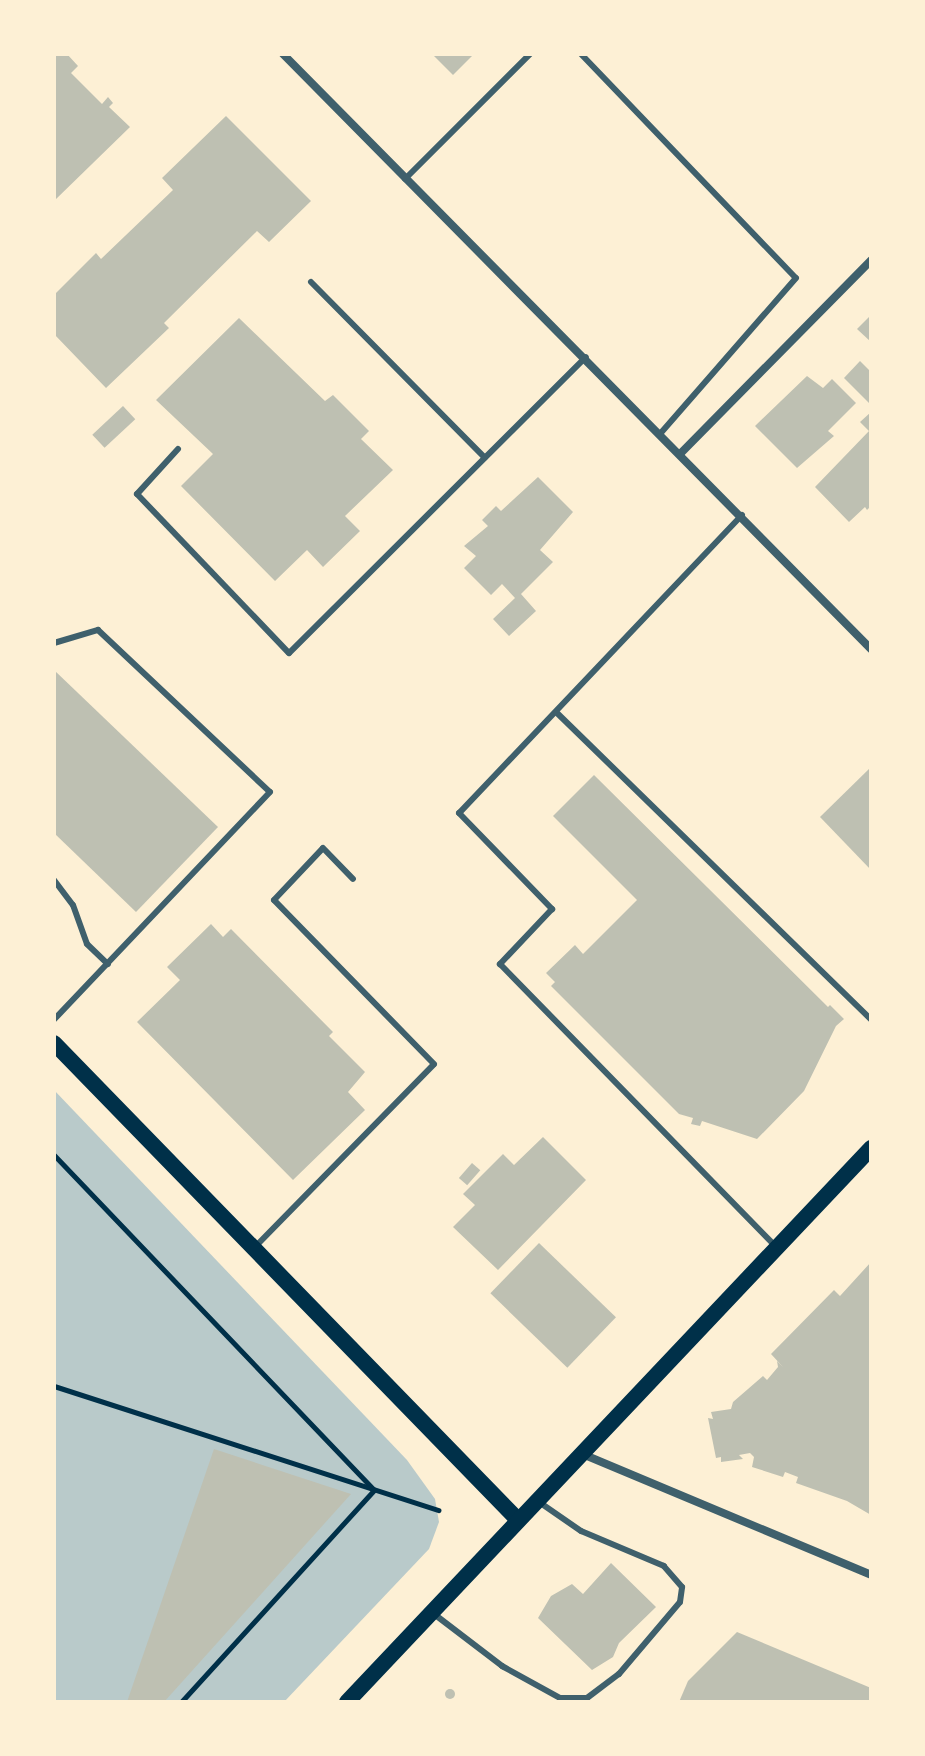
<!DOCTYPE html>
<style>
body{margin:0}
#map{position:relative;width:925px;height:1756px;overflow:hidden;background:#fdf0d5;font-family:"Titillium Web",sans-serif}
div>[style]{position:absolute}
.green>*{inset:0;background:#b9caca}
.building>*{inset:0;background:#bec0b2;transform-origin:0 0}
.round{border-radius:50%}
.path>*{height:5px;margin:-2.5px;padding:0 2.5px;transform-origin:2.5px;border-radius:2.5px;background:#003049}
.service>*{height:6px;margin:-3px;padding:0 3px;transform-origin:3px;border-radius:3px;background:#3f606c}
.minor>*{height:8px;margin:-4px;padding:0 4px;transform-origin:4px;border-radius:4px;background:#3f606c}
.secondary>*{height:16px;margin:-8px;padding:0 8px;transform-origin:8px;border-radius:8px;background:#003049}
span{translate:-50% -50%;white-space:nowrap;text-align:center;line-height:1.15;-webkit-text-stroke:7px #fdf0d5;paint-order:stroke}
.frame{position:absolute;inset:0;border:56px solid #fdf0d5;pointer-events:none}
</style>
<div id="map">
<div class="green">
<i style="clip-path:polygon(54px 1090px,407px 1460px,435px 1499px,439px 1522px,429px 1549px,284px 1702px,54px 1702px)"></i>
</div>
<div class="building">
<i style="clip-path:polygon(54px 54px,67px 54px,78px 66px,71px 73px,102px 104px,108px 97px,113px 103px,109px 107px,130px 127px,54px 201px)"></i>
<i style="clip-path:polygon(432px 54px,474px 54px,453px 75px)"></i>
<i style="clip-path:polygon(226px 116px,311px 201px,269px 242px,257px 231px,164px 323px,169px 328px,106px 388px,54px 334px,54px 295px,96px 253px,101px 259px,173px 190px,162px 178px)"></i>
<i style="clip-path:polygon(871px 315px,871px 342px,857px 329px)"></i>
<i style="clip-path:polygon(239px 318px,325px 401px,333px 395px,369px 431px,361px 439px,393px 470px,345px 516px,360px 531px,323px 567px,307px 550px,275px 581px,181px 486px,213px 454px,156px 400px)"></i>
<i style="clip-path:polygon(860px 361px,871px 372px,871px 405px,844px 378px)"></i>
<i style="clip-path:polygon(807px 376px,823px 388px,832px 379px,856px 403px,828px 431px,834px 436px,797px 468px,755px 426px)"></i>
<i style="left:123px;top:406px;width:18px;height:42px;rotate:47deg"></i>
<i style="clip-path:polygon(871px 412px,871px 506px,867px 510px,865px 507px,849px 522px,815px 487px,869px 431px,860px 422px)"></i>
<i style="clip-path:polygon(538px 477px,573px 512px,540px 550px,553px 562px,521px 594px,536px 611px,509px 636px,493px 619px,515px 598px,502px 584px,491px 595px,464px 568px,476px 556px,464px 546px,488px 526px,482px 520px,496px 506px,501px 511px)"></i>
<i style="clip-path:polygon(54px 670px,218px 827px,136px 912px,54px 833px)"></i>
<i style="clip-path:polygon(871px 767px,871px 870px,820px 817px)"></i>
<i style="clip-path:polygon(594px 775px,828px 1007px,830px 1005px,844px 1019px,836px 1026px,804px 1091px,757px 1139px,702px 1121px,700px 1126px,691px 1124px,693px 1118px,679px 1114px,551px 986px,555px 982px,546px 973px,575px 945px,583px 954px,637px 900px,553px 816px)"></i>
<i style="clip-path:polygon(211px 924px,223px 937px,231px 929px,333px 1032px,329px 1036px,365px 1072px,348px 1092px,365px 1110px,293px 1180px,137px 1022px,180px 980px,167px 967px)"></i>
<i style="clip-path:polygon(543px 1137px,586px 1180px,498px 1270px,453px 1227px,475px 1205px,463px 1194px,503px 1154px,514px 1165px)"></i>
<i style="left:472px;top:1163px;width:11px;height:20px;rotate:41deg"></i>
<i style="left:539px;top:1243px;width:107px;height:70px;rotate:44deg"></i>
<i style="clip-path:polygon(871px 1262px,871px 1515px,847px 1501px,796px 1483px,798px 1477px,785px 1472px,783px 1477px,752px 1467px,754px 1457px,750px 1453px,739px 1455px,743px 1459px,721px 1462px,721px 1457px,716px 1458px,708px 1418px,713px 1419px,711px 1412px,731px 1409px,733px 1402px,763px 1376px,767px 1380px,778px 1367px,777px 1361px,783px 1367px,771px 1354px,834px 1290px,840px 1296px)"></i>
<i style="clip-path:polygon(214px 1449px,351px 1494px,164px 1702px,127px 1702px)"></i>
<i style="clip-path:polygon(611px 1563px,656px 1607px,619px 1643px,613px 1657px,592px 1670px,538px 1618px,551px 1596px,572px 1584px,583px 1594px)"></i>
<i style="clip-path:polygon(737px 1632px,871px 1688px,871px 1702px,679px 1702px,688px 1681px)"></i>
<i class="round" style="left:445px;top:1689px;width:10px;height:10px"></i>
</div>
<div class="path">
<i style="left:54px;top:1155px;width:463px;rotate:46.3deg"></i>
<i style="left:374px;top:1490px;width:287px;rotate:132.3deg"></i>
<i style="left:54px;top:1386px;width:404px;rotate:17.9deg"></i>
</div>
<div class="service">
<i style="left:581px;top:54px;width:310px;rotate:46.2deg"></i>
<i style="left:796px;top:278px;width:206px;rotate:131.1deg"></i>
<i style="left:405px;top:179px;width:177px;rotate:-45deg"></i>
<i style="left:311px;top:282px;width:247px;rotate:45.3deg"></i>
<i style="left:178px;top:449px;width:61px;rotate:132.3deg"></i>
<i style="left:137px;top:494px;width:220px;rotate:46.3deg"></i>
<i style="left:289px;top:653px;width:419px;rotate:-44.9deg"></i>
<i style="left:742px;top:515px;width:411px;rotate:133.5deg"></i>
<i style="left:459px;top:813px;width:134px;rotate:45.9deg"></i>
<i style="left:552px;top:909px;width:76px;rotate:133.4deg"></i>
<i style="left:500px;top:964px;width:395px;rotate:45.7deg"></i>
<i style="left:54px;top:643px;width:46px;rotate:-16.5deg"></i>
<i style="left:98px;top:630px;width:236px;rotate:43.3deg"></i>
<i style="left:270px;top:792px;width:314px;rotate:133.5deg"></i>
<i style="left:556px;top:712px;width:440px;rotate:44.3deg"></i>
<i style="left:54px;top:880px;width:31px;rotate:53deg"></i>
<i style="left:73px;top:905px;width:41px;rotate:70.3deg"></i>
<i style="left:87px;top:944px;width:29px;rotate:44deg"></i>
<i style="left:254px;top:1248px;width:257px;rotate:-45.6deg"></i>
<i style="left:434px;top:1064px;width:229px;rotate:-134.3deg"></i>
<i style="left:274px;top:900px;width:71px;rotate:-46.7deg"></i>
<i style="left:323px;top:848px;width:43px;rotate:45.9deg"></i>
<i style="left:434px;top:1614px;width:86px;rotate:37.4deg"></i>
<i style="left:502px;top:1666px;width:66px;rotate:28.9deg"></i>
<i style="left:560px;top:1698px;width:27px"></i>
<i style="left:587px;top:1698px;width:40px;rotate:-37deg"></i>
<i style="left:619px;top:1674px;width:94px;rotate:-49.7deg"></i>
<i style="left:680px;top:1602px;width:15px;rotate:-82deg"></i>
<i style="left:682px;top:1587px;width:28px;rotate:-131deg"></i>
<i style="left:664px;top:1566px;width:90px;rotate:-157.1deg"></i>
<i style="left:581px;top:1531px;width:51px;rotate:-145.4deg"></i>
</div>
<div class="minor">
<i style="left:283px;top:54px;width:837px;rotate:45.34deg"></i>
<i style="left:680px;top:454px;width:272px;rotate:-45.4deg"></i>
<i style="left:580px;top:1453px;width:316px;rotate:22.7deg"></i>
</div>
<div class="secondary">
<i style="left:54px;top:1043px;width:665px;rotate:45.79deg"></i>
<i style="left:347px;top:1702px;width:763px;rotate:-46.59deg"></i>
</div>
<div class="frame"></div>
</div>
